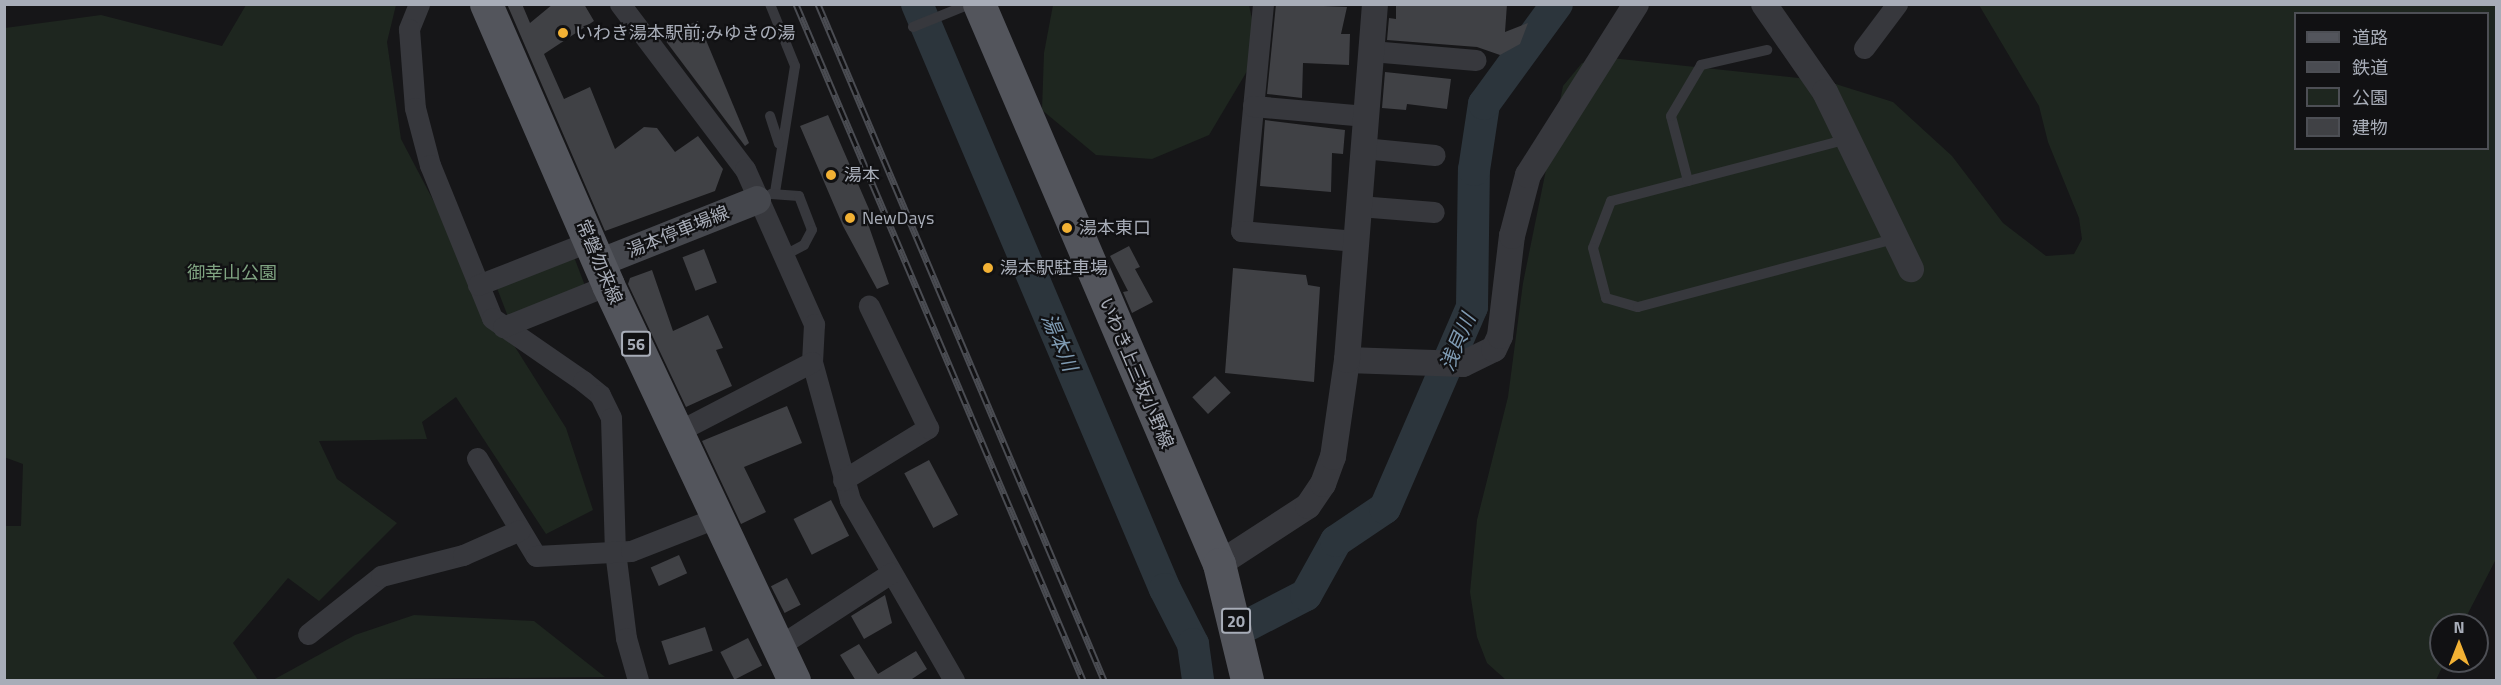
<!DOCTYPE html>
<meta charset="utf-8">
<style>
body{margin:0}
#map{position:relative;width:2501px;height:685px;overflow:hidden;background:#161618;font-family:"Titillium Web","Noto Sans JP",sans-serif}
div>[style]{position:absolute}
.green>*{inset:0;background:#1e261f;transform-origin:0 0}
.river>*{height:32px;margin:-16px;padding:0 16px;transform-origin:16px;border-radius:16px;background:#2c353c}
.building>*{inset:0;background:#404145;transform-origin:0 0}
.service>*{height:10px;margin:-5px;padding:0 5px;transform-origin:5px;border-radius:5px;background:#37383d}
.minor>*{height:21px;margin:-10.5px;padding:0 10.5px;transform-origin:10.5px;border-radius:10.5px;background:#37383d}
.tertiary>*{height:26px;margin:-13px;padding:0 13px;transform-origin:13px;border-radius:13px;background:#37383d}
.secondary>*{height:28px;margin:-14px;padding:0 14px;transform-origin:14px;border-radius:14px;background:#45474d}
.primary>*{height:33px;margin:-16.5px;padding:0 16.5px;transform-origin:16.5px;border-radius:16.5px;background:#53555c}
.rail>*{height:7px;margin-top:-3.5px;transform-origin:0;background:repeating-linear-gradient(90deg,#111113 0 14px,#4a4c52 0 28px);box-sizing:border-box;border-block:2px solid #4a4c52}
.dots>*{width:16px;height:16px;translate:-50% -50%;box-sizing:border-box;border:3px solid #111113;border-radius:50%}
span{translate:-50% -50%;white-space:nowrap;text-align:center;line-height:1.15;-webkit-text-stroke:4.5px #111113;paint-order:stroke}
.shield-label span{padding:2px 4px;background:#111113;border:2px solid;border-radius:4px;-webkit-text-stroke-width:0}
.shield-label{font-size:16px;color:#a8adb8;font-weight:700}
.poi-label{font-size:18px;color:#a8adb8}
.left{translate:0 -50%;text-align:left}
.street-label{font-size:18px;color:#a8adb8}
.park-label{font-size:18px;color:#7fa381}
.water-label{font-size:20px;color:#7f9bb3;font-style:italic}
.frame{position:absolute;inset:0;border:6px solid #a8adb8;pointer-events:none}
.legend{position:absolute;left:2294px;top:12px;width:195px;height:138px;box-sizing:border-box;background:#111113;border:2px solid #4d4f55;margin:0;padding:8px 10px;list-style:none;font-size:18px;color:#a8adb8}
.legend li{display:flex;align-items:center;gap:12px;height:30px}
.legend b{width:30px;border:2px solid #4d4f55}
.north{position:absolute;left:2429px;top:613px;width:60px;height:60px;box-sizing:border-box;background:#111113;border:2px solid #4d4f55;border-radius:50%;rotate:0deg;font-size:16px;font-weight:700;line-height:24px;text-align:center;color:#a8adb8}
.north::after{content:'';display:block;margin:auto;width:21px;height:27px;background:#f2b134;clip-path:polygon(50% 0,100% 100%,50% 72%,0 100%)}
</style>
<div id="map">
<div class="green">
<i style="clip-path:polygon(246px 5px,396px 5px,387px 42px,401px 139px,485px 299px,566px 428px,593px 510px,546px 534px,456px 397px,422px 422px,427px 439px,319px 441px,337px 479px,397px 523px,319px 601px,288px 578px,233px 643px,258px 680px,5px 680px,4px 526px,21px 526px,23px 464px,4px 457px,5px 28px,101px 15px,222px 46px)"></i>
<i style="clip-path:polygon(1053px 5px,1249px 5px,1259px 51px,1209px 135px,1152px 159px,1096px 155px,1042px 110px,1044px 53px)"></i>
<i style="clip-path:polygon(evenodd,1979px 5px,2496px 5px,2496px 559px,2462px 625px,2441px 625px,2441px 661px,2445px 661px,2436px 680px,1506px 680px,1487px 663px,1477px 637px,1470px 592px,1477px 520px,1508px 397px,1523px 283px,1563px 86px,1582px 63px,1611px 58px,1826px 81px,1893px 102px,1952px 156px,2003px 223px,2046px 256px,2074px 254px,2082px 239px,2079px 218px,2048px 142px,2039px 106px,1979px 5px,2296px 14px,2488px 14px,2488px 148px,2296px 148px,2296px 14px)"></i>
<i style="left:574px;top:257px;width:31px;height:83px;rotate:69deg"></i>
<i style="clip-path:polygon(414px 615px,534px 621px,605px 677px,273px 680px,355px 635px)"></i>
</div>
<div class="river">
<i style="left:917px;top:4px;width:635px;rotate:67.03deg"></i>
<i style="left:1165px;top:589px;width:62px;rotate:63deg"></i>
<i style="left:1193px;top:644px;width:36px;rotate:82deg"></i>
<i style="left:1250px;top:624px;width:63px;rotate:-27.4deg"></i>
<i style="left:1306px;top:595px;width:62px;rotate:-60.9deg"></i>
<i style="left:1336px;top:541px;width:59px;rotate:-34deg"></i>
<i style="left:1385px;top:508px;width:219px;rotate:-66.6deg"></i>
<i style="left:1472px;top:307px;width:137px;rotate:-89.2deg"></i>
<i style="left:1474px;top:170px;width:67px;rotate:-81.4deg"></i>
<i style="left:1484px;top:104px;width:124px;rotate:-53.9deg"></i>
</div>
<div class="building">
<i style="clip-path:polygon(507px 4px,522px 4px,530px 23px,553px 4px,584px 4px,594px 21px,544px 54px,564px 99px,590px 87px,615px 149px,644px 127px,657px 128px,675px 152px,698px 136px,723px 169px,715px 191px,605px 231px)"></i>
<i style="clip-path:polygon(1276px 4px,1347px 7px,1341px 34px,1350px 34px,1349px 65px,1303px 63px,1302px 98px,1267px 94px)"></i>
<i style="clip-path:polygon(1396px 4px,1507px 4px,1505px 32px,1528px 23px,1520px 44px,1500px 55px,1477px 47px,1387px 40px,1389px 18px,1396px 19px)"></i>
<i style="clip-path:polygon(698px 21px,749px 143px,745px 146px,662px 36px)"></i>
<i style="clip-path:polygon(1385px 72px,1451px 79px,1447px 109px,1407px 104px,1406px 110px,1382px 108px)"></i>
<i style="clip-path:polygon(828px 115px,872px 216px,866px 218px,889px 284px,877px 289px,843px 226px,800px 126px)"></i>
<i style="clip-path:polygon(1265px 120px,1345px 130px,1343px 154px,1332px 153px,1331px 192px,1260px 186px)"></i>
<i style="clip-path:polygon(1129px 246px,1140px 267px,1135px 269px,1153px 302px,1132px 313px,1123px 292px,1128px 291px,1110px 256px)"></i>
<i style="left:704px;top:249px;width:36px;height:23px;rotate:69deg"></i>
<i style="clip-path:polygon(1233px 268px,1306px 275px,1308px 285px,1320px 287px,1314px 382px,1225px 373px)"></i>
<i style="clip-path:polygon(652px 270px,673px 331px,708px 315px,723px 348px,716px 350px,732px 386px,686px 407px,628px 284px,630px 278px)"></i>
<i style="left:1215px;top:376px;width:23px;height:31px;rotate:47deg"></i>
<i style="clip-path:polygon(787px 406px,802px 443px,744px 467px,766px 512px,741px 524px,702px 441px)"></i>
<i style="left:929px;top:460px;width:62px;height:28px;rotate:62deg"></i>
<i style="left:831px;top:500px;width:40px;height:42px;rotate:63deg"></i>
<i style="left:679px;top:555px;width:20px;height:31px;rotate:66deg"></i>
<i style="left:787px;top:578px;width:30px;height:18px;rotate:63deg"></i>
<i style="clip-path:polygon(885px 595px,892px 623px,864px 639px,851px 616px)"></i>
<i style="left:705px;top:627px;width:25px;height:46px;rotate:72deg"></i>
<i style="left:748px;top:638px;width:31px;height:31px;rotate:63deg"></i>
<i style="clip-path:polygon(859px 644px,878px 674px,916px 651px,927px 669px,909px 681px,856px 681px,840px 655px)"></i>
</div>
<div class="service">
<i style="left:770px;top:4px;width:67px;rotate:68deg"></i>
<i style="left:795px;top:66px;width:128px;rotate:99deg"></i>
<i style="left:913px;top:27px;width:61px;rotate:-22deg"></i>
<i style="left:770px;top:116px;width:29px;rotate:72deg"></i>
<i style="left:1848px;top:139px;width:245px;rotate:165.3deg"></i>
<i style="left:1611px;top:201px;width:50px;rotate:111deg"></i>
<i style="left:1593px;top:248px;width:52px;rotate:75.4deg"></i>
<i style="left:1606px;top:298px;width:33px;rotate:16deg"></i>
<i style="left:1638px;top:307px;width:268px;rotate:-14.9deg"></i>
<i style="left:1688px;top:181px;width:67px;rotate:-104.7deg"></i>
<i style="left:1671px;top:116px;width:59px;rotate:-59.5deg"></i>
<i style="left:1701px;top:65px;width:68px;rotate:-12.8deg"></i>
<i style="left:771px;top:194px;width:28px;rotate:4deg"></i>
<i style="left:799px;top:196px;width:36px;rotate:69deg"></i>
<i style="left:812px;top:230px;width:17px;rotate:118deg"></i>
<i style="left:804px;top:245px;width:24px;rotate:152deg"></i>
</div>
<div class="minor">
<i style="left:419px;top:4px;width:27px;rotate:112deg"></i>
<i style="left:409px;top:29px;width:79px;rotate:85.7deg"></i>
<i style="left:415px;top:108px;width:59px;rotate:75.3deg"></i>
<i style="left:430px;top:165px;width:165px;rotate:67.9deg"></i>
<i style="left:492px;top:318px;width:111px;rotate:34.7deg"></i>
<i style="left:583px;top:381px;width:22px;rotate:39deg"></i>
<i style="left:600px;top:395px;width:25px;rotate:64deg"></i>
<i style="left:611px;top:418px;width:133px;rotate:88.3deg"></i>
<i style="left:615px;top:551px;width:88px;rotate:82.8deg"></i>
<i style="left:626px;top:638px;width:44px;rotate:74.1deg"></i>
<i style="left:620px;top:4px;width:207px;rotate:52.9deg"></i>
<i style="left:745px;top:169px;width:170px;rotate:66deg"></i>
<i style="left:814px;top:324px;width:38px;rotate:93deg"></i>
<i style="left:812px;top:362px;width:143px;rotate:74.6deg"></i>
<i style="left:850px;top:500px;width:208px;rotate:60deg"></i>
<i style="left:1263px;top:4px;width:228px;rotate:95.5deg"></i>
<i style="left:1241px;top:231px;width:115px;rotate:5deg"></i>
<i style="left:1864px;top:48px;width:55px;rotate:-53.1deg"></i>
<i style="left:1371px;top:51px;width:105px;rotate:4.9deg"></i>
<i style="left:1253px;top:106px;width:113px;rotate:5.1deg"></i>
<i style="left:1363px;top:148px;width:72px;rotate:5.6deg"></i>
<i style="left:1359px;top:206px;width:75px;rotate:4.6deg"></i>
<i style="left:478px;top:285px;width:120px;rotate:-21.4deg"></i>
<i style="left:503px;top:327px;width:113px;rotate:-21.8deg"></i>
<i style="left:677px;top:432px;width:152px;rotate:-27.4deg"></i>
<i style="left:477px;top:458px;width:114px;rotate:59deg"></i>
<i style="left:536px;top:556px;width:95px;rotate:-3deg"></i>
<i style="left:631px;top:551px;width:90px;rotate:-21.4deg"></i>
<i style="left:843px;top:480px;width:100px;rotate:-31.5deg"></i>
<i style="left:928px;top:428px;width:136px;rotate:-115.8deg"></i>
<i style="left:308px;top:634px;width:93px;rotate:-38.5deg"></i>
<i style="left:381px;top:576px;width:85px;rotate:-14.4deg"></i>
<i style="left:463px;top:555px;width:62px;rotate:-23.7deg"></i>
<i style="left:779px;top:646px;width:134px;rotate:-33.1deg"></i>
</div>
<div class="tertiary">
<i style="left:1764px;top:4px;width:107px;rotate:55.3deg"></i>
<i style="left:1825px;top:92px;width:197px;rotate:64.1deg"></i>
<i style="left:1347px;top:360px;width:116px;rotate:2deg"></i>
<i style="left:1463px;top:364px;width:34px;rotate:-26deg"></i>
<i style="left:1494px;top:349px;width:14px;rotate:-65deg"></i>
<i style="left:1500px;top:336px;width:101px;rotate:-83.2deg"></i>
<i style="left:1512px;top:236px;width:63px;rotate:-75.3deg"></i>
<i style="left:1528px;top:175px;width:202px;rotate:-57.7deg"></i>
<i style="left:1219px;top:564px;width:106px;rotate:-33.1deg"></i>
<i style="left:1308px;top:506px;width:27px;rotate:-56deg"></i>
<i style="left:1323px;top:484px;width:29px;rotate:-70deg"></i>
<i style="left:1333px;top:457px;width:98px;rotate:-81.8deg"></i>
<i style="left:1347px;top:360px;width:357px;rotate:-85.5deg"></i>
</div>
<div class="secondary">
<i style="left:599px;top:263px;width:170px;rotate:-21.7deg"></i>
</div>
<div class="primary">
<i style="left:486px;top:4px;width:306px;rotate:66.5deg"></i>
<i style="left:608px;top:285px;width:437px;rotate:64.8deg"></i>
<i style="left:979px;top:4px;width:609px;rotate:66.8deg"></i>
<i style="left:1219px;top:564px;width:119px;rotate:76.4deg"></i>
</div>
<div class="rail">
<i style="left:796px;top:4px;width:734px;rotate:67deg"></i>
<i style="left:818px;top:4px;width:734px;rotate:67.07deg"></i>
</div>
<div class="dots">
<i style="left:563px;top:33px;background:#f2b134"></i>
<i style="left:831px;top:175px;background:#f2b134"></i>
<i style="left:850px;top:218px;background:#f2b134"></i>
<i style="left:1067px;top:228px;background:#f2b134"></i>
<i style="left:988px;top:268px;background:#f2b134"></i>
</div>
<div class="shield-label">
<span style="left:636px;top:344px">56</span>
<span style="left:1236px;top:621px">20</span>
</div>
<div class="poi-label">
<span class="left" style="left:575px;top:33px">いわき湯本駅前;みゆきの湯</span>
<span class="left" style="left:844px;top:175px">湯本</span>
<span class="left" style="left:862px;top:218px">NewDays</span>
<span class="left" style="left:1079px;top:228px">湯本東口</span>
<span class="left" style="left:1000px;top:268px">湯本駅駐車場</span>
</div>
<div class="street-label">
<span style="left:678px;top:232px;rotate:-22deg">湯本停車場線</span>
<span style="left:599px;top:262px;rotate:67deg">常磐勿来線</span>
<span style="left:1136px;top:373px;rotate:67deg">いわき上三坂小野線</span>
</div>
<div class="park-label">
<span style="left:232px;top:273px">御幸山公園</span>
</div>
<div class="water-label">
<span style="left:1060px;top:342px;rotate:67deg">湯本川</span>
<span style="left:1457px;top:342px;rotate:-67deg">浅貝川</span>
</div>
<div class="frame"></div>
<ul class="legend">
<li><b style="height:8px;background:#53555c"></b>道路</li>
<li><b style="height:8px;background:#4a4c52"></b>鉄道</li>
<li><b style="height:16px;background:#1e261f"></b>公園</li>
<li><b style="height:16px;background:#404145"></b>建物</li>
</ul>
<div class="north">N</div>
</div>
